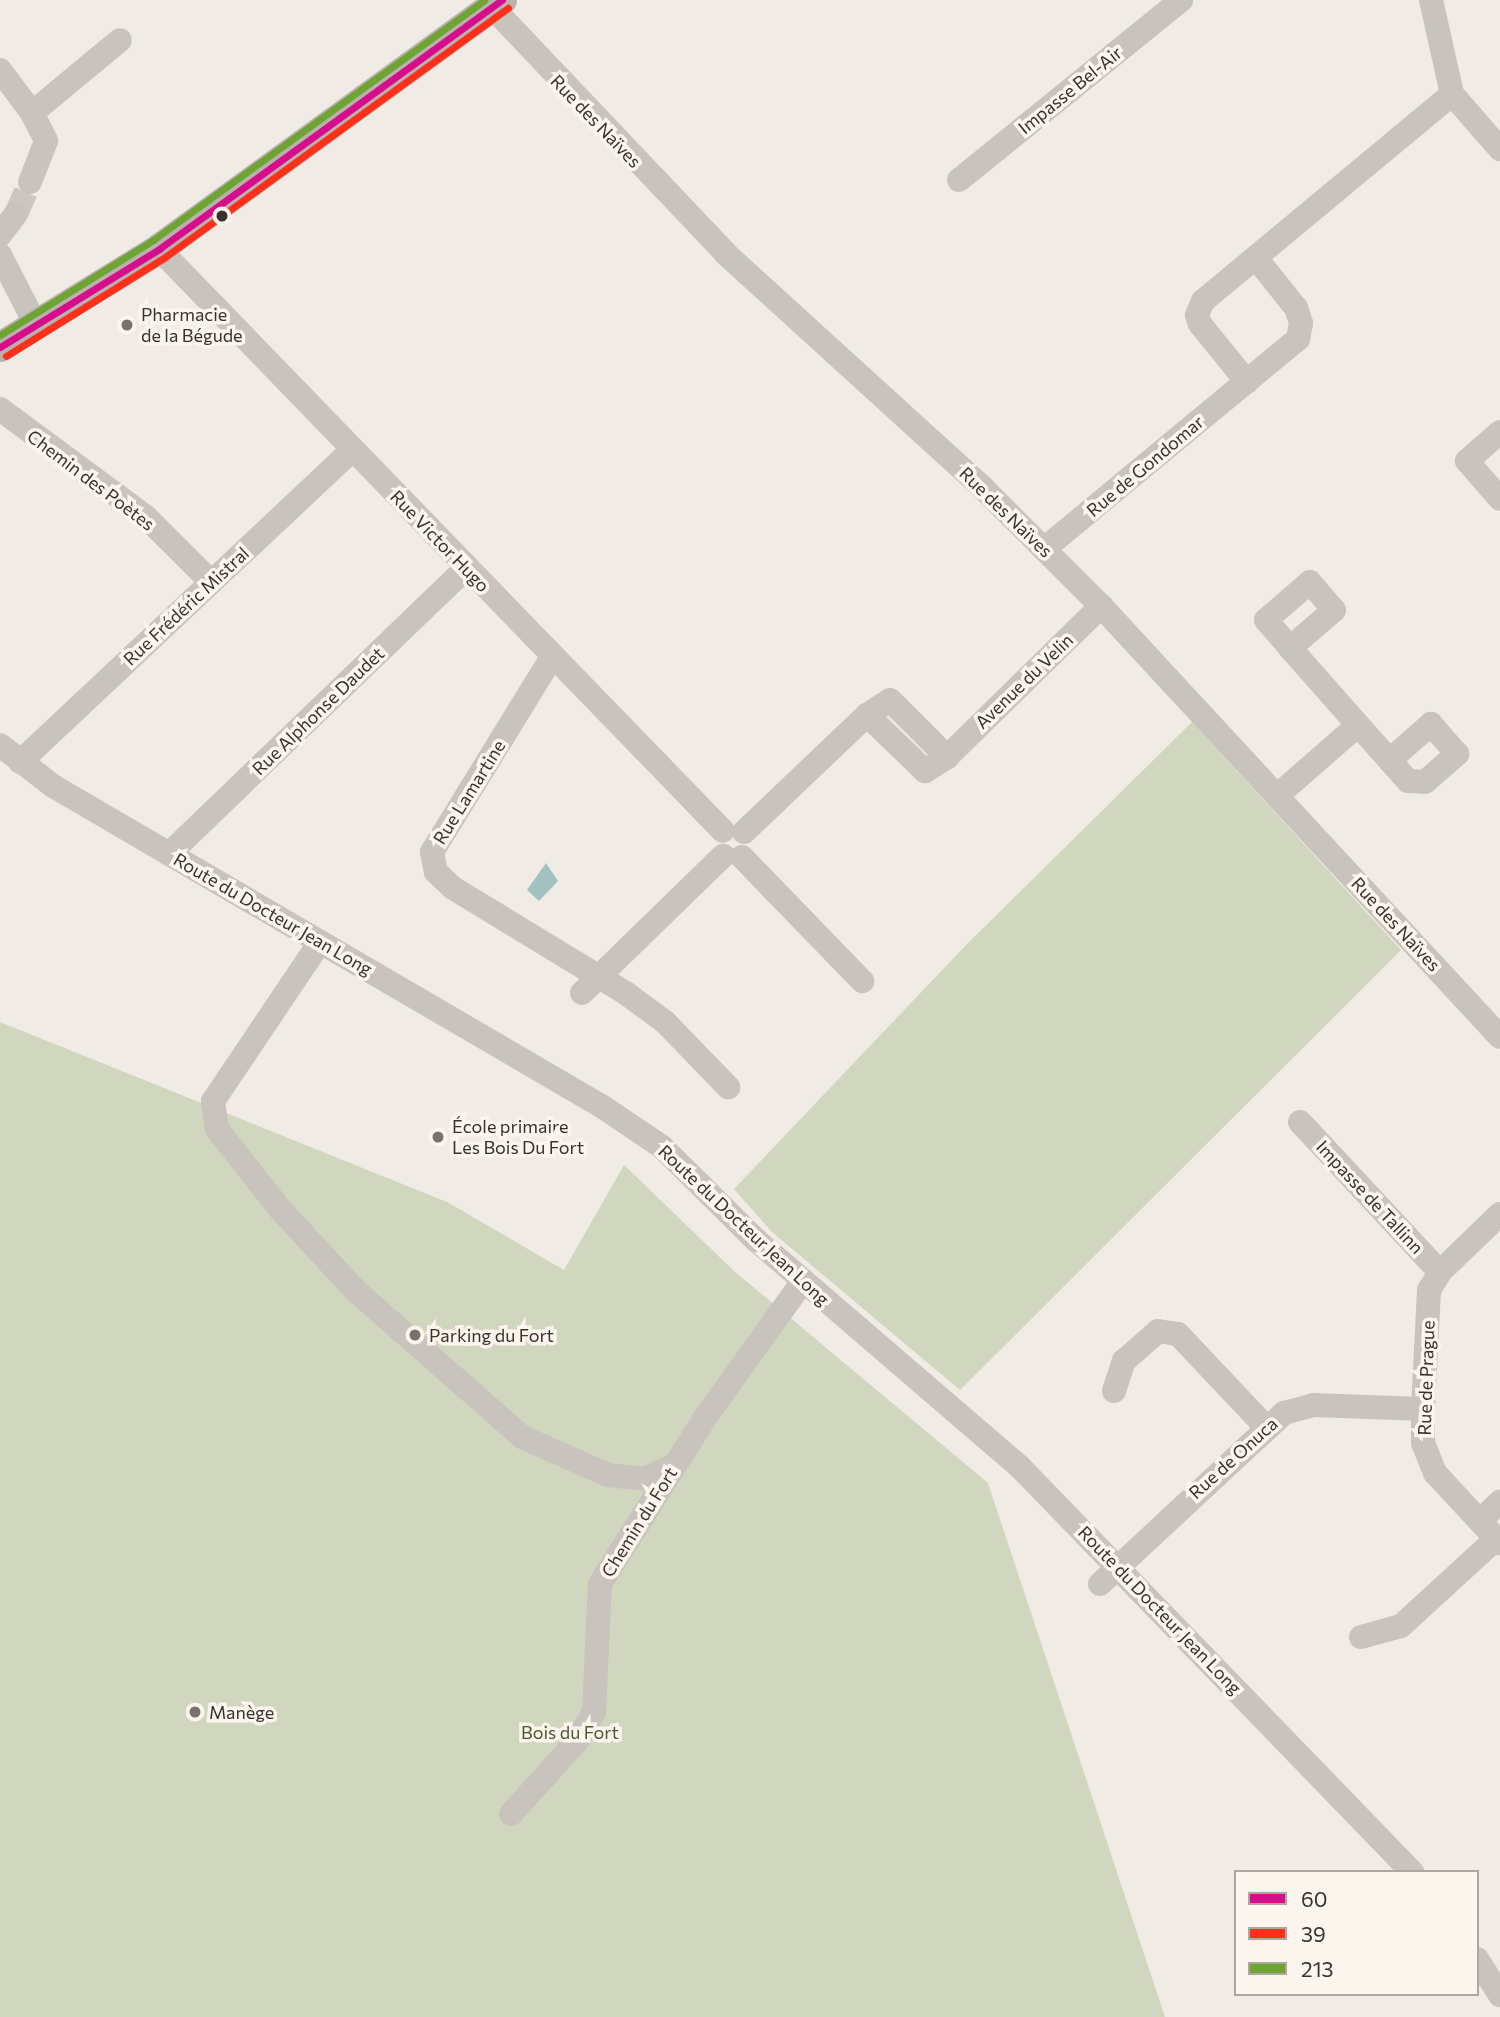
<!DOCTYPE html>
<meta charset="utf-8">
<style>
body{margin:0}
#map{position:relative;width:1500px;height:2017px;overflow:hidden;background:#f0ebe5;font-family:Commissioner,sans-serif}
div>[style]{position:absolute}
.green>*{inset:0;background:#d1d6bf}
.water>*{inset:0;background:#a1c2c1}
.minor-tunnel>*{height:24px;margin-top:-12px;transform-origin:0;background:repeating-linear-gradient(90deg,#ccc6c0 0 24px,transparent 0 36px)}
.minor>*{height:24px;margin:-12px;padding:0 12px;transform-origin:12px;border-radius:12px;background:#c9c3be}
.major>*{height:30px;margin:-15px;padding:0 15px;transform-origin:15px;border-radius:15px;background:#b8b1ad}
.bus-1>*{height:7px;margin:-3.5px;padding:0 3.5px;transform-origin:3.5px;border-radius:3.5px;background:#d80d8c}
.bus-2>*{height:7px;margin:-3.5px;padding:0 3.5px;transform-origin:3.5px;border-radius:3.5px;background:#ff301a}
.bus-3>*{height:7px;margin:-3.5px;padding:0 3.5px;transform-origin:3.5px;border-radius:3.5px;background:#6da432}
.dots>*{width:19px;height:19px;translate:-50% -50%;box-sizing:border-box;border:4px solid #fbf5ee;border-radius:50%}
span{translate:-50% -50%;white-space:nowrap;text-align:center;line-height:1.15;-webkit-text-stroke:7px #fbf5ee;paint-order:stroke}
.street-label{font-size:18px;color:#3b302b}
.poi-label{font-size:18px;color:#3b302b}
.left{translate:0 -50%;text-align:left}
.park-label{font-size:18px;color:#4a5a2e}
.legend{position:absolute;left:1234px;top:1870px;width:245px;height:126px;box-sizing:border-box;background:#fbf5ee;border:2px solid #aea6a0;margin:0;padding:9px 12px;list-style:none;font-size:21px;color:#3b302b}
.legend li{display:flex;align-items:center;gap:14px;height:35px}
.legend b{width:35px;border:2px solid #aea6a0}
</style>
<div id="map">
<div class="green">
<i style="clip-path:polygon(1192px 722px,1401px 950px,960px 1390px,772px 1232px,734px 1189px,967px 944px)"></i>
<i style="clip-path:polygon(0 1022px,447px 1202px,564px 1270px,624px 1165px,734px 1271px,988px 1483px,1165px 2017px,0 2017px)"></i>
</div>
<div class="water">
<i style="clip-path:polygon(546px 863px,558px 881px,539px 901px,527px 890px)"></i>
</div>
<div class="minor-tunnel">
<i style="left:16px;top:214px;width:35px;rotate:-66deg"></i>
</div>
<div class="minor">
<i style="left:1431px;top:0;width:96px;rotate:77.4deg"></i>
<i style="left:1452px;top:94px;width:73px;rotate:48.9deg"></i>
<i style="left:492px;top:7px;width:340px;rotate:46.5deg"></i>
<i style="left:726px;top:254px;width:349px;rotate:42.3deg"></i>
<i style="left:984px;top:489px;width:165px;rotate:45deg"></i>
<i style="left:1101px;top:606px;width:587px;rotate:47.21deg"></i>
<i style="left:0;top:70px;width:54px;rotate:53.3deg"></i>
<i style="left:32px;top:113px;width:31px;rotate:63deg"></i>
<i style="left:46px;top:141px;width:44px;rotate:111.3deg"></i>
<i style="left:32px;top:113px;width:114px;rotate:-39.7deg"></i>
<i style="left:959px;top:180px;width:286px;rotate:-39deg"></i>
<i style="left:0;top:235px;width:26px;rotate:-53deg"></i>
<i style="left:159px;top:249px;width:810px;rotate:45.9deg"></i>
<i style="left:0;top:255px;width:81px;rotate:62.8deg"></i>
<i style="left:1247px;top:382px;width:75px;rotate:-129deg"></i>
<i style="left:1200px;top:324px;width:9px;rotate:-108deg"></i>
<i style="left:1197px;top:315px;width:15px;rotate:-67deg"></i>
<i style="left:1203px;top:301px;width:324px;rotate:-39.7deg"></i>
<i style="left:0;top:409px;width:182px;rotate:36.5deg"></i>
<i style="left:146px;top:517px;width:92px;rotate:45deg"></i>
<i style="left:1500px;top:432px;width:44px;rotate:138.7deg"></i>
<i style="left:1467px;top:461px;width:50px;rotate:49deg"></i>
<i style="left:1044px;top:549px;width:330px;rotate:-39.6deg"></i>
<i style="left:1298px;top:339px;width:16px;rotate:-79deg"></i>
<i style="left:1301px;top:323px;width:16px;rotate:-108deg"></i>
<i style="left:1296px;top:308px;width:64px;rotate:-128.7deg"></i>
<i style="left:552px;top:657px;width:229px;rotate:121.6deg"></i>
<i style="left:432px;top:852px;width:20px;rotate:79deg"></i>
<i style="left:436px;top:872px;width:23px;rotate:43deg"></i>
<i style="left:453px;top:888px;width:204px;rotate:31.3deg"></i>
<i style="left:627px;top:994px;width:47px;rotate:36.4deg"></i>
<i style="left:665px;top:1022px;width:91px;rotate:45.9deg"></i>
<i style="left:867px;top:715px;width:81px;rotate:44deg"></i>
<i style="left:925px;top:771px;width:26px;rotate:-32deg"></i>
<i style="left:947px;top:757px;width:216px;rotate:-44.4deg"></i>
<i style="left:1358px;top:725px;width:75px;rotate:48.2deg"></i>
<i style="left:1408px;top:781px;width:17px;rotate:3deg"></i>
<i style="left:1425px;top:782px;width:43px;rotate:-41.2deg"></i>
<i style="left:1457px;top:754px;width:40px;rotate:-131deg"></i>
<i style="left:1431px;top:724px;width:55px;rotate:138.7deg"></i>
<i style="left:0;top:745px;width:67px;rotate:37.7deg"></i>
<i style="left:53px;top:786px;width:637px;rotate:30.27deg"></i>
<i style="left:603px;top:1107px;width:71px;rotate:34.1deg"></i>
<i style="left:662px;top:1147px;width:132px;rotate:44.7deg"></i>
<i style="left:756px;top:1240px;width:348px;rotate:40.7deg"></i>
<i style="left:1020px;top:1467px;width:564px;rotate:45.93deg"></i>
<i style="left:20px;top:762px;width:456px;rotate:-43.2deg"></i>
<i style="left:1278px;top:795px;width:106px;rotate:-41.2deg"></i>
<i style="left:1358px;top:725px;width:103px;rotate:-131.4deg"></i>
<i style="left:1290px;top:648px;width:58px;rotate:-40.8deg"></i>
<i style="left:1334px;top:610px;width:37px;rotate:-131deg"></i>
<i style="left:1310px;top:582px;width:58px;rotate:139.2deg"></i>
<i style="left:1266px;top:620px;width:37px;rotate:49deg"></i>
<i style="left:744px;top:832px;width:170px;rotate:-43.6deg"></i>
<i style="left:867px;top:715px;width:27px;rotate:-33deg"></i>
<i style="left:890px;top:700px;width:81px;rotate:45deg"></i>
<i style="left:169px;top:854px;width:412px;rotate:-43.9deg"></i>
<i style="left:742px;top:857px;width:173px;rotate:45.9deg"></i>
<i style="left:320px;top:942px;width:192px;rotate:123.9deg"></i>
<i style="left:213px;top:1101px;width:28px;rotate:82deg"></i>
<i style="left:217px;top:1129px;width:102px;rotate:51.8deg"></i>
<i style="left:280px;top:1209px;width:112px;rotate:47.2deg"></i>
<i style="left:356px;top:1291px;width:221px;rotate:41.3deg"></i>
<i style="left:522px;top:1437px;width:94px;rotate:23.8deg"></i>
<i style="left:608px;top:1475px;width:37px;rotate:6deg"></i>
<i style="left:645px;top:1479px;width:32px;rotate:-26deg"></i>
<i style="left:582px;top:993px;width:197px;rotate:-44.2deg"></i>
<i style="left:1300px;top:1122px;width:205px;rotate:47deg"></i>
<i style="left:1500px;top:1214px;width:83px;rotate:136deg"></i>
<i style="left:1440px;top:1272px;width:21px;rotate:121deg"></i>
<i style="left:1429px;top:1290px;width:119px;rotate:92.9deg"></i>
<i style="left:1423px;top:1409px;width:34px;rotate:90deg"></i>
<i style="left:1423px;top:1443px;width:32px;rotate:68deg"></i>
<i style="left:1435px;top:1473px;width:96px;rotate:47.1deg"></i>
<i style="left:1114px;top:1391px;width:32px;rotate:-72deg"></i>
<i style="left:1124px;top:1361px;width:45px;rotate:-41.4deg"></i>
<i style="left:1158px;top:1331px;width:20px;rotate:9deg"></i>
<i style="left:1178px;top:1334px;width:127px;rotate:46.6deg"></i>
<i style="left:1480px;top:1521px;width:28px;rotate:-44deg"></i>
<i style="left:1100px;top:1584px;width:251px;rotate:-42.9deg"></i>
<i style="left:1284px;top:1413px;width:30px;rotate:-15deg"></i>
<i style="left:1313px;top:1405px;width:110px;rotate:2.1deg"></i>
<i style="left:1361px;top:1637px;width:41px;rotate:-15.4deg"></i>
<i style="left:1401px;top:1626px;width:129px;rotate:-42.5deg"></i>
<i style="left:511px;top:1814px;width:98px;rotate:-47.9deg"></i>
<i style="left:577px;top:1741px;width:34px;rotate:-60deg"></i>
<i style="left:594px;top:1711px;width:127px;rotate:-87.3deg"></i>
<i style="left:600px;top:1584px;width:196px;rotate:-57.7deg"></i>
<i style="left:705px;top:1418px;width:168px;rotate:-54.4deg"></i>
<i style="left:1477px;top:1959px;width:43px;rotate:57.4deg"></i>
</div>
<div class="major">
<i style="left:0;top:347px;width:187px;rotate:-31.6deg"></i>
<i style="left:159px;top:249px;width:424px;rotate:-36deg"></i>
</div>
<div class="bus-1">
<i style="left:0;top:347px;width:187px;rotate:-31.6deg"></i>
<i style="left:159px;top:249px;width:424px;rotate:-36deg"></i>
</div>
<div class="bus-2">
<i style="left:6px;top:356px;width:187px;rotate:-31.9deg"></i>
<i style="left:165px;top:257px;width:424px;rotate:-36deg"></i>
</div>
<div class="bus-3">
<i style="left:0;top:335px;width:180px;rotate:-31.8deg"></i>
<i style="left:153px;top:240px;width:409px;rotate:-35.9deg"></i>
</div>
<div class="dots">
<i style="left:222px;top:216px;background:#3b302b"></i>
<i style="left:127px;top:325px;background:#7a716c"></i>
<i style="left:438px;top:1137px;background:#7a716c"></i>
<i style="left:415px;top:1335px;background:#7a716c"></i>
<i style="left:195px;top:1712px;background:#7a716c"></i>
</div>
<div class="street-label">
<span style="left:1070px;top:90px;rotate:-39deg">Impasse Bel-Air</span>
<span style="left:596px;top:121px;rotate:46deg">Rue des Naïves</span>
<span style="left:1145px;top:466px;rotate:-40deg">Rue de Gondomar</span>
<span style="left:91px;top:480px;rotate:37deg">Chemin des Poètes</span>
<span style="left:1006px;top:512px;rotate:44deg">Rue des Naïves</span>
<span style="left:440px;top:541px;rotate:46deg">Rue Victor Hugo</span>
<span style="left:186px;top:606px;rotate:-43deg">Rue Frédéric Mistral</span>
<span style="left:1024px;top:681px;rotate:-44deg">Avenue du Velin</span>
<span style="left:318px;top:711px;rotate:-44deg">Rue Alphonse Daudet</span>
<span style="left:469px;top:792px;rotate:-58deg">Rue Lamartine</span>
<span style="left:273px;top:914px;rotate:30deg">Route du Docteur Jean Long</span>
<span style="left:1396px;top:924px;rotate:47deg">Rue des Naïves</span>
<span style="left:1370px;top:1197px;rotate:47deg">Impasse de Tallinn</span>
<span style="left:744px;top:1225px;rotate:43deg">Route du Docteur Jean Long</span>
<span style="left:1426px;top:1378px;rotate:-88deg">Rue de Prague</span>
<span style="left:1233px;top:1458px;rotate:-42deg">Rue de Onuca</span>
<span style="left:639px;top:1522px;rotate:-58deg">Chemin du Fort</span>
<span style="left:1160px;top:1610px;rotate:46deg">Route du Docteur Jean Long</span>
</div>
<div class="poi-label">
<span class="left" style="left:141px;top:325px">Pharmacie<br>de la Bégude</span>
<span class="left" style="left:452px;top:1137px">École primaire<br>Les Bois Du Fort</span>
<span class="left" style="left:429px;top:1335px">Parking du Fort</span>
<span class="left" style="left:209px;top:1712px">Manège</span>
</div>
<div class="park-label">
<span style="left:570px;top:1732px">Bois du Fort</span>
</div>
<ul class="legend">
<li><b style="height:9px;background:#d80d8c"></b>60</li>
<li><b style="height:9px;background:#ff301a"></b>39</li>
<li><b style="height:9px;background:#6da432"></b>213</li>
</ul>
</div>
